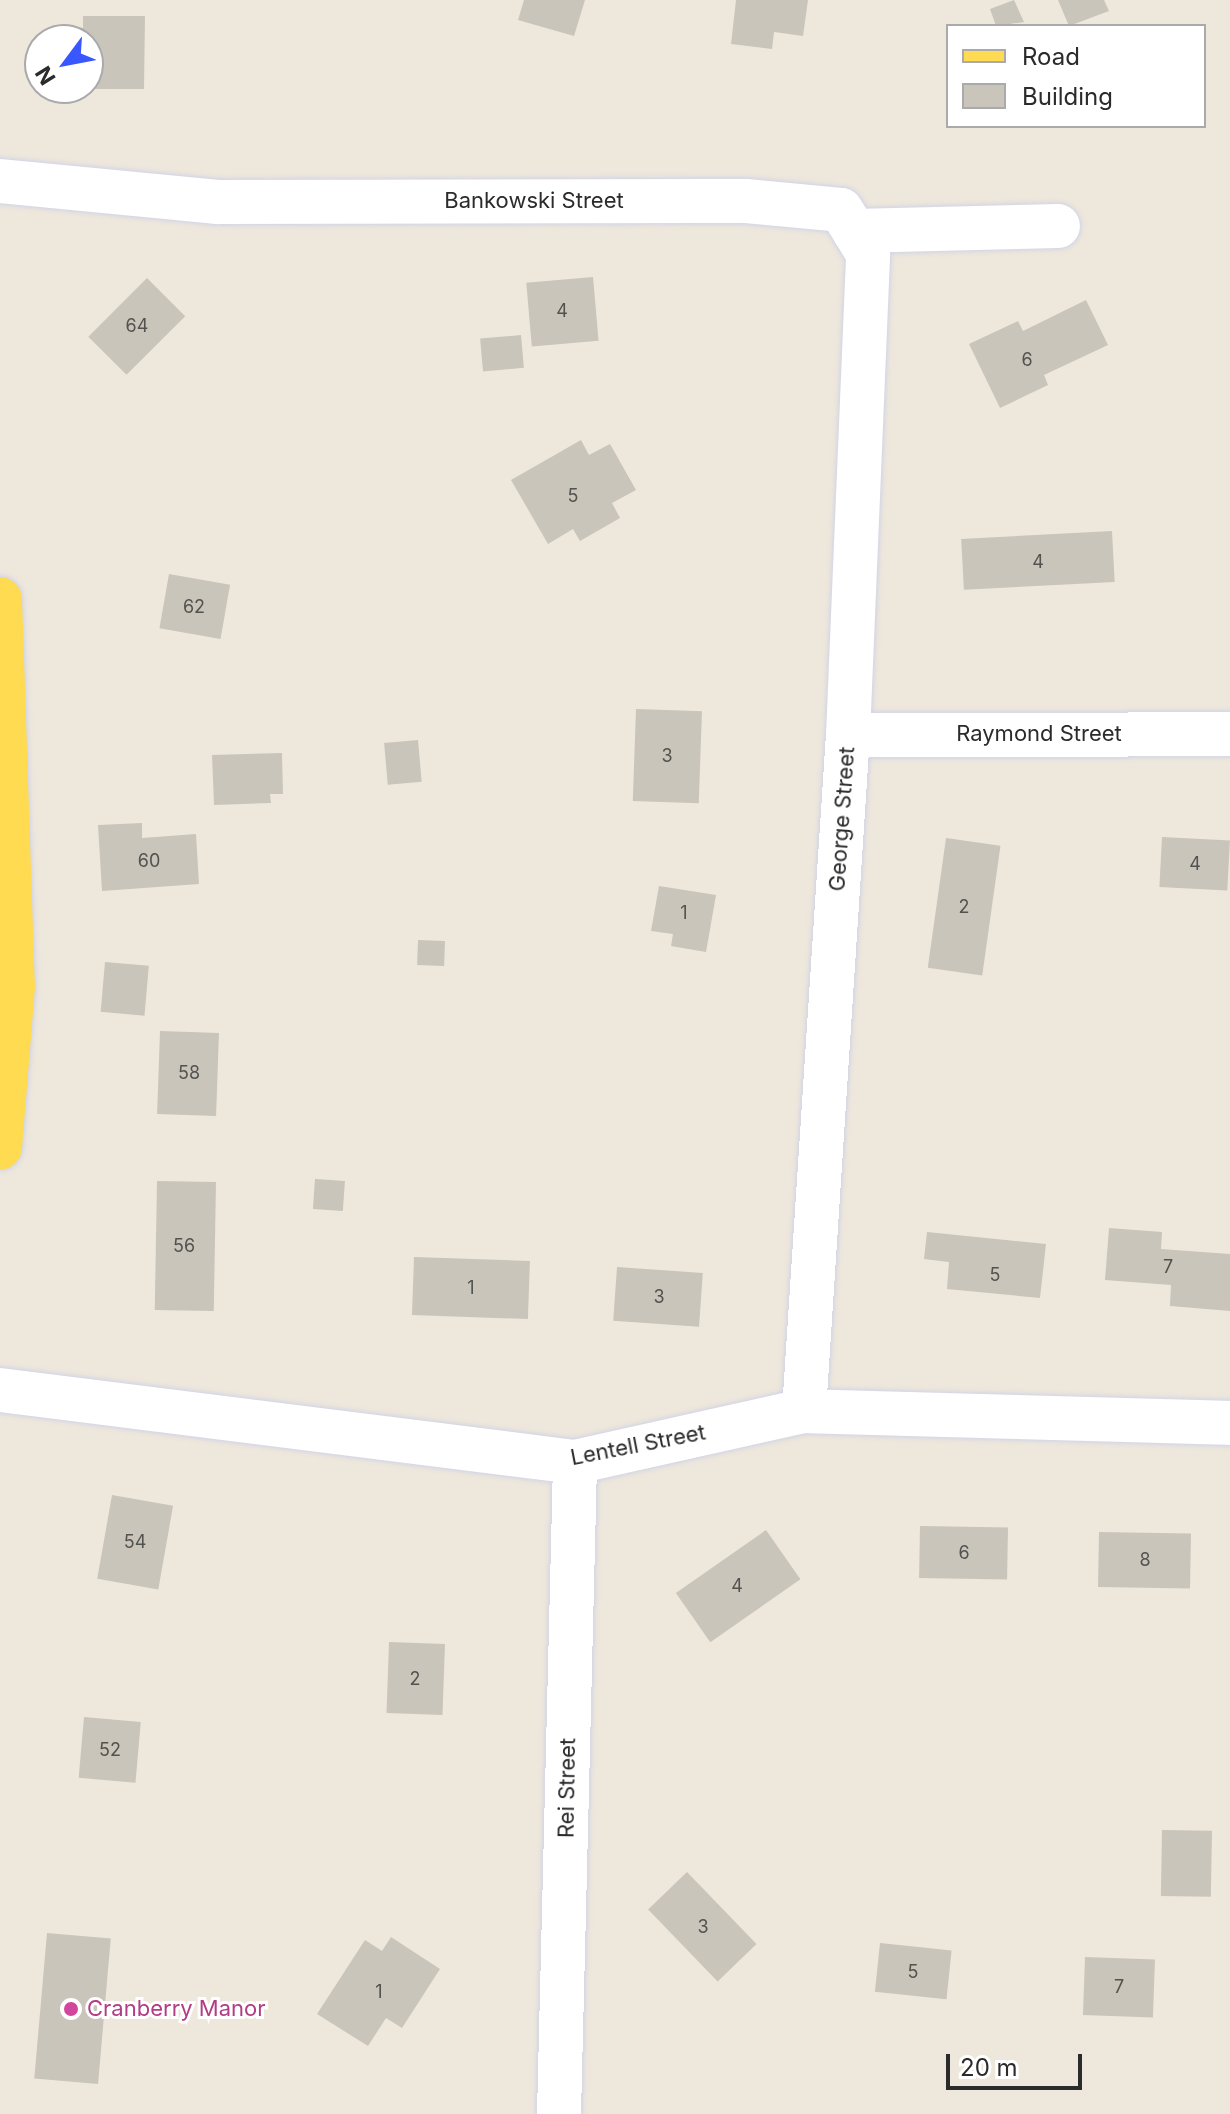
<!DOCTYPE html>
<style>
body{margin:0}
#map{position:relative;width:1230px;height:2114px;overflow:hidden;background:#eee7dc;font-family:Inter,sans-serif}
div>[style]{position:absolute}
.building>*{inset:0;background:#c9c5ba;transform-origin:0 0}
.roads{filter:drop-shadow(0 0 2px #d1d4e5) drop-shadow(0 0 2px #d1d4e5)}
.minor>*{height:44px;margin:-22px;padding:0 22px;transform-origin:22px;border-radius:22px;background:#fff}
.major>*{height:44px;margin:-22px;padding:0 22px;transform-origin:22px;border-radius:22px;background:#ffdb51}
.dots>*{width:22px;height:22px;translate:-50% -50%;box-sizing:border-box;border:4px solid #fff;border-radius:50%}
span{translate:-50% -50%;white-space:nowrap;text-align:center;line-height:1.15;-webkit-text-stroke:6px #fff;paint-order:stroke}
.number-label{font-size:18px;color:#52524f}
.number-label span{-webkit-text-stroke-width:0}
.street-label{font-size:22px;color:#2b2b2b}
.hotel-label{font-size:22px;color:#b23c85}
.left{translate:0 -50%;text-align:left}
.legend{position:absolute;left:946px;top:24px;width:260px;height:104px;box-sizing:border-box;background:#fff;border:2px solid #aaa;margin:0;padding:10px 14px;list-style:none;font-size:24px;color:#2b2b2b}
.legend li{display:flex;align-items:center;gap:16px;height:40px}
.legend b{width:40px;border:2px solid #aaa}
.north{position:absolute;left:24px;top:24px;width:80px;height:80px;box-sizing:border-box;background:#fff;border:2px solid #aaa;border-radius:50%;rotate:238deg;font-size:22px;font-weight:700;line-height:32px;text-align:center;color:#2b2b2b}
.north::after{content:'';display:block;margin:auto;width:28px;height:36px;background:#3857ff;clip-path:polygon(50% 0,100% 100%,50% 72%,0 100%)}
.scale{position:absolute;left:946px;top:2054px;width:136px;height:36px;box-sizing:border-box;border:4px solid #2b2b2b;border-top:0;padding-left:10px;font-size:24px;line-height:28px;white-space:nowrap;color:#2b2b2b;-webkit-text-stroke:6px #fff;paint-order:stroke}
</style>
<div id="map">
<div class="building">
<i style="clip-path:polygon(524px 0,585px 0,574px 36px,518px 20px)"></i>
<i style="clip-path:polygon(736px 0,808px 0,803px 36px,774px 32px,772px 49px,731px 44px)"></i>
<i style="clip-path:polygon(1014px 0,1024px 22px,996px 26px,990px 9px)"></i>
<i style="clip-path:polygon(1058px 0,1104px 0,1109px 11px,1069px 26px)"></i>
<i style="clip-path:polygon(83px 16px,145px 16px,144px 89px,88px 89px,88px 40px,83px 40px)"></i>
<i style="left:593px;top:277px;width:64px;height:67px;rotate:85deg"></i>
<i style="left:147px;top:278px;width:54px;height:83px;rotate:45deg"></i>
<i style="clip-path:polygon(1086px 300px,1108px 345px,1044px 375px,1048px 385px,1000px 408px,969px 344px,1018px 321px,1023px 331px)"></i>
<i style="left:521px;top:335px;width:33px;height:41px;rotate:85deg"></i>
<i style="clip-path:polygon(581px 440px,589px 455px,610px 444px,636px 490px,612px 503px,620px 518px,580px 541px,573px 529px,548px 544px,511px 480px)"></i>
<i style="left:1112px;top:531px;width:51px;height:151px;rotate:87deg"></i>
<i style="left:169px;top:574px;width:62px;height:55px;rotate:10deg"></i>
<i style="left:636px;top:709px;width:66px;height:92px;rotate:2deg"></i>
<i style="left:418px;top:740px;width:42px;height:34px;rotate:85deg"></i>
<i style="clip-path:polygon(282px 753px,283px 794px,270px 794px,271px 803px,214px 805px,212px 755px)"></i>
<i style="clip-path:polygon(142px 823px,142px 838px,196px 834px,199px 884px,102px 891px,98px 825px)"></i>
<i style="left:1162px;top:837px;width:68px;height:50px;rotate:3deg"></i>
<i style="left:946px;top:838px;width:55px;height:131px;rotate:8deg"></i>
<i style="clip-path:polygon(659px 886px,716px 895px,706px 952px,671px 946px,673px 934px,651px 931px)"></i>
<i style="left:418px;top:940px;width:27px;height:25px;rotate:2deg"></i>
<i style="left:105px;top:962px;width:44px;height:50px;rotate:5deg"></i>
<i style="left:160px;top:1031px;width:59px;height:83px;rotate:2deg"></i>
<i style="left:315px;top:1179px;width:30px;height:30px;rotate:4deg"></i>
<i style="left:157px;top:1181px;width:59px;height:129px;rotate:1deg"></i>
<i style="clip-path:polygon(1109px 1228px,1162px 1232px,1161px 1249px,1230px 1254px,1230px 1311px,1170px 1306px,1171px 1285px,1105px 1280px)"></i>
<i style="clip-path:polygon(927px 1232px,1046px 1244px,1040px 1298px,947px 1289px,949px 1262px,924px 1259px)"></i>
<i style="left:414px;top:1257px;width:116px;height:58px;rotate:2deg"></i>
<i style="left:617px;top:1267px;width:86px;height:54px;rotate:4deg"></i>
<i style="left:112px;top:1495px;width:62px;height:85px;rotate:10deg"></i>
<i style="left:920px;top:1526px;width:88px;height:52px;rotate:1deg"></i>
<i style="left:766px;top:1530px;width:60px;height:110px;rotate:55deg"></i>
<i style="left:1099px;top:1532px;width:92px;height:55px;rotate:1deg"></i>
<i style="left:389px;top:1642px;width:56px;height:71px;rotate:2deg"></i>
<i style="left:84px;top:1717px;width:57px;height:61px;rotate:5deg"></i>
<i style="left:1162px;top:1830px;width:50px;height:66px;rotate:1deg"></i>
<i style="left:687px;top:1872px;width:100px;height:54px;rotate:46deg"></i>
<i style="left:47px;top:1933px;width:64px;height:146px;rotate:5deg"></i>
<i style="clip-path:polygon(391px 1937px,440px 1969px,402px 2028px,386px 2018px,368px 2046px,317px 2014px,365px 1940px,382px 1951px)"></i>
<i style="left:880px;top:1943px;width:72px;height:49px;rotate:6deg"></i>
<i style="left:1085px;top:1957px;width:70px;height:58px;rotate:2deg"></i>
</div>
<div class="roads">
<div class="minor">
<i style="left:0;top:181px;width:218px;rotate:5.5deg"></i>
<i style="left:217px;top:202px;width:529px;rotate:-0.11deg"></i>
<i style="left:746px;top:201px;width:95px;rotate:5.4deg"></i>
<i style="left:841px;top:210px;width:25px;rotate:58deg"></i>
<i style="left:854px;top:231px;width:204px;rotate:-1.4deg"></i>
<i style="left:848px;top:735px;width:382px;rotate:-0.1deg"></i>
<i style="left:0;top:1390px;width:579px;rotate:7.14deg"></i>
<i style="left:575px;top:1462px;width:235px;rotate:-12.6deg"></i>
<i style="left:804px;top:1411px;width:426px;rotate:1.6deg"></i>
<i style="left:804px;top:1411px;width:677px;rotate:-86.28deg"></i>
<i style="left:848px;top:735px;width:481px;rotate:-87.6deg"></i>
<i style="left:868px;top:254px;width:27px;rotate:-121deg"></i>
<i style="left:559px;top:2114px;width:652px;rotate:-88.59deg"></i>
</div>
<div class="major">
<i style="left:0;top:599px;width:387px;rotate:88.1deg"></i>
<i style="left:13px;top:986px;width:162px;rotate:94.6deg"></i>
</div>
</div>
<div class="dots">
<i style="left:71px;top:2009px;background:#d1479c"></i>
</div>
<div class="number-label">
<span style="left:562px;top:311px">4</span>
<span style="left:137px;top:326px">64</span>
<span style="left:1027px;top:360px">6</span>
<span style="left:573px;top:496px">5</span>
<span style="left:1038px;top:562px">4</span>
<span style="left:194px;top:607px">62</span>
<span style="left:667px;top:756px">3</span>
<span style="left:149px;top:861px">60</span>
<span style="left:1195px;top:864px">4</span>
<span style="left:964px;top:907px">2</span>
<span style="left:684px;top:913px">1</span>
<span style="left:189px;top:1073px">58</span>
<span style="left:184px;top:1246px">56</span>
<span style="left:1168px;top:1267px">7</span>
<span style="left:995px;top:1275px">5</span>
<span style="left:471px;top:1288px">1</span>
<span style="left:659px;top:1297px">3</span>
<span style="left:135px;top:1542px">54</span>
<span style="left:964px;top:1553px">6</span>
<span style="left:1145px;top:1560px">8</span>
<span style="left:737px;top:1586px">4</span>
<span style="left:415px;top:1679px">2</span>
<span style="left:110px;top:1750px">52</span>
<span style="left:703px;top:1927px">3</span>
<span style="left:913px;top:1972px">5</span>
<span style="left:1119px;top:1987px">7</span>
<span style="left:379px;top:1992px">1</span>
</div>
<div class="street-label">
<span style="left:534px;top:201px">Bankowski Street</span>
<span style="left:1039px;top:734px">Raymond Street</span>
<span style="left:842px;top:819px;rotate:-86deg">George Street</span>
<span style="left:638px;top:1445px;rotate:-11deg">Lentell Street</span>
<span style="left:567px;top:1788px;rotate:-89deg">Rei Street</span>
</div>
<div class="hotel-label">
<span class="left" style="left:87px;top:2009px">Cranberry Manor</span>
</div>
<ul class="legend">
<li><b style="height:10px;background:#ffdb51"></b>Road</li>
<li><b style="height:22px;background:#c9c5ba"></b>Building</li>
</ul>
<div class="north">N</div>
<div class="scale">20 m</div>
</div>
